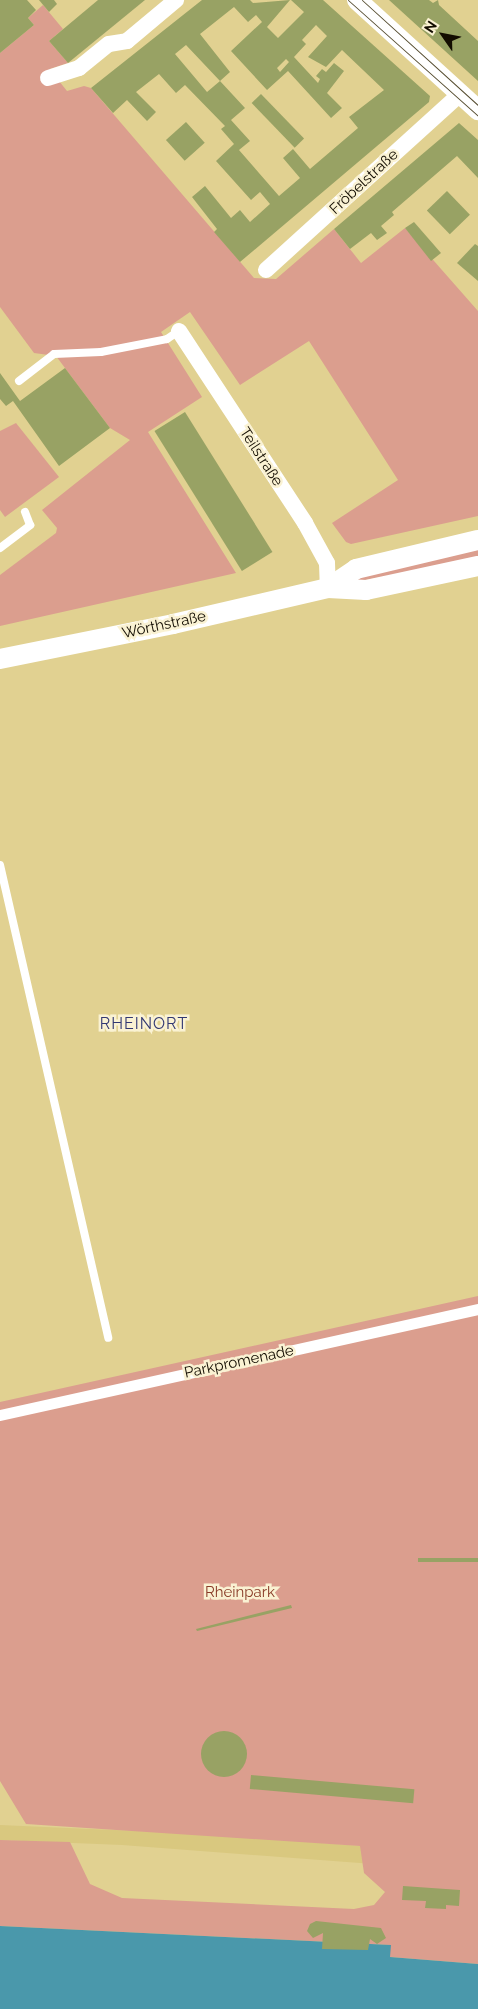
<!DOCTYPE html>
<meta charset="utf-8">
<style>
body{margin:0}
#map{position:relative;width:478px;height:2009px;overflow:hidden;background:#e1d191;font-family:Raleway,sans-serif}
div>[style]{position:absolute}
.built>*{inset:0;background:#d9c87f}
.green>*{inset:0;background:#db9e8e}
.water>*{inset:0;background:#4a98ab}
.building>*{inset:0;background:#98a264;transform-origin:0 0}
.round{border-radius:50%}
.service>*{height:8px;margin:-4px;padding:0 4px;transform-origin:4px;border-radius:4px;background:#fff}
.pedestrian>*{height:11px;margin:-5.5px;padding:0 5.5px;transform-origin:5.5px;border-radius:5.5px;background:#fff}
.minor>*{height:16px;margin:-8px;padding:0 8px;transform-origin:8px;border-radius:8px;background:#fff}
.tertiary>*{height:20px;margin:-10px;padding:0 10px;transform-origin:10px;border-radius:10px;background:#fff}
.tram>*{height:1px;margin:-0.5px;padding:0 0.5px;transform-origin:0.5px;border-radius:0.5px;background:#554c2f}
span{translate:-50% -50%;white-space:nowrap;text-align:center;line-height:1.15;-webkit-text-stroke:5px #faf2d3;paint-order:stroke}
.street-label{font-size:15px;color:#120c00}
.park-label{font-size:15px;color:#893b27}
.neighbourhood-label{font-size:16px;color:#313772;letter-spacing:1px}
.north{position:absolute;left:418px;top:10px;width:50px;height:50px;-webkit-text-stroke:4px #faf2d3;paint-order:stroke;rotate:303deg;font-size:14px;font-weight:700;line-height:20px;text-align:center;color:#120c00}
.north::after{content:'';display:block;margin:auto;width:18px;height:22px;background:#120c00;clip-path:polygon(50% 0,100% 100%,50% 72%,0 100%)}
</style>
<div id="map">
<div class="built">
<i style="clip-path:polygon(0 1825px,206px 1834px,361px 1846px,373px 1864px,122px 1845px,0 1840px)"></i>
</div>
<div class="green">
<i style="clip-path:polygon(43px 5px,63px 29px,49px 41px,68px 63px,50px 69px,55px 76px,67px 91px,84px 86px,91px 88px,254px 278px,276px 279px,334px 229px,361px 263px,405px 228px,478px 311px,478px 516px,351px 544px,346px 542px,332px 523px,398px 480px,309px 341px,240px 385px,190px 312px,161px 332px,202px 397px,148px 432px,236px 573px,0 626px,0 575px,56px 533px,57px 528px,42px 510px,130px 440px,110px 428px,56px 356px,34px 353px,0 307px,0 53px,34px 25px,28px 18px)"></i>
<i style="clip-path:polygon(16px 423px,59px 477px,5px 517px,0 510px,0 431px)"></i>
<i style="clip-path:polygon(478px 548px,478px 559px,360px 581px,356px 578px)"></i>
<i style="clip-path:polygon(478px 1296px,478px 1964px,390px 1957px,390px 1945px,0 1926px,0 1840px,70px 1842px,90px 1884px,122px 1898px,354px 1909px,374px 1905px,385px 1892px,364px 1873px,360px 1846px,26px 1824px,0 1781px,0 1402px)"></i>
</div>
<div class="water">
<i style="clip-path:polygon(0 1926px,391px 1945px,390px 1957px,478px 1964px,478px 2009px,0 2009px)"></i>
</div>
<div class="building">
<i style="clip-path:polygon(0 0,27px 0,36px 10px,28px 18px,34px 25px,0 53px)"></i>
<i style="clip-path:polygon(39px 0,54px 0,57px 4px,49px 12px)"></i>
<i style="clip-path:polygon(98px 0,145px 0,68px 63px,49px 41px)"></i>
<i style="clip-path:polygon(evenodd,202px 0,250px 0,253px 3px,290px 0,267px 27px,278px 38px,304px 12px,291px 0,323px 0,430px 96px,429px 102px,240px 262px,214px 232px,217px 229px,192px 197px,205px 186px,231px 218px,240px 210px,250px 222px,270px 204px,260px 192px,251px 200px,216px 161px,234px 144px,221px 129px,225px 126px,185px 85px,176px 93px,159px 74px,136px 92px,156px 112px,147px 121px,127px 100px,113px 113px,91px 88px,202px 0,234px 7px,248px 22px,256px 15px,262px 22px,231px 51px,267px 90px,288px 71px,331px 118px,342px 108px,327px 93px,344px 71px,334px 63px,326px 72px,322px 69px,316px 76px,320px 79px,318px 83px,294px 57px,306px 44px,302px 40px,316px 25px,327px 36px,308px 57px,326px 67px,342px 50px,384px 90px,349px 117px,358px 128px,310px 169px,293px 149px,283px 158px,300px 178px,279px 196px,239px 150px,250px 141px,231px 120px,245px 108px,220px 81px,230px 72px,200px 34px,234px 7px,202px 0,186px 45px,220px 81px,207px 92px,175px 54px,186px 45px,202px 0,286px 59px,289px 62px,280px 72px,277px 68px,286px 59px)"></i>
<i style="clip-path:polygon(389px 0,429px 0,433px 3px,438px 0,439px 5px,478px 41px,478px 81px)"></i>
<i style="left:261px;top:94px;width:62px;height:13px;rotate:46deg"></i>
<i style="left:186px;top:122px;width:28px;height:27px;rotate:48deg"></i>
<i style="clip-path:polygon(459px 123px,478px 140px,478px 178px,457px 156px,392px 212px,394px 215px,381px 226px,387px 233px,377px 240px,371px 233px,350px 249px,334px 229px)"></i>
<i style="left:447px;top:191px;width:33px;height:28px;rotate:46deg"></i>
<i style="clip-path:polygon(414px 222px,441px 253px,431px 261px,405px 228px)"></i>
<i style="clip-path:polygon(475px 244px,478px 246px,478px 281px,457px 263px)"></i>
<i style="clip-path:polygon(65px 368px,110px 428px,59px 466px,13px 401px,6px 406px,0 399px,0 373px,20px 401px)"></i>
<i style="left:185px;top:412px;width:165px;height:36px;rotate:58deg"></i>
<i style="left:478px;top:1558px;width:4px;height:60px;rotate:90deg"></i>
<i style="clip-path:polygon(291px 1605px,292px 1608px,197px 1631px,196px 1629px)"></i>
<i class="round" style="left:201px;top:1731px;width:46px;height:46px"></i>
<i style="left:251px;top:1775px;width:164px;height:14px;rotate:5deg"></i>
<i style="clip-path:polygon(403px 1886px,460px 1890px,459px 1906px,446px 1905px,446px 1909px,425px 1908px,426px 1901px,402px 1900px)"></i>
<i style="clip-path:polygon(316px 1921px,381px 1928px,386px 1938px,377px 1944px,370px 1939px,368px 1950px,322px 1949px,323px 1933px,313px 1938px,307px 1931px,310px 1924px)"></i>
</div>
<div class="service">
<i style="left:19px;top:381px;width:44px;rotate:-37.6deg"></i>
<i style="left:54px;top:354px;width:47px;rotate:-2.4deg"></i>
<i style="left:101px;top:352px;width:67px;rotate:-11.1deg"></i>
<i style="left:167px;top:339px;width:14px;rotate:-34deg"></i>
<i style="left:0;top:548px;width:38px;rotate:-37deg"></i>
<i style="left:30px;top:525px;width:14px;rotate:-111deg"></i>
<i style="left:0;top:865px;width:485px;rotate:77.1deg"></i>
</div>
<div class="pedestrian">
<i style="left:0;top:1415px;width:490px;rotate:-12.5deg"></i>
</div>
<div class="minor">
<i style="left:48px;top:78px;width:33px;rotate:-18deg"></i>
<i style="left:79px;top:68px;width:38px;rotate:-39deg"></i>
<i style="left:109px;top:44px;width:18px;rotate:-9deg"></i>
<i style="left:127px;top:41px;width:64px;rotate:-39.9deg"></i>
<i style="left:266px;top:270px;width:262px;rotate:-42.2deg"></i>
<i style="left:179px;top:331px;width:230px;rotate:56.7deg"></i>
<i style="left:305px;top:523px;width:46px;rotate:61.2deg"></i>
<i style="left:327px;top:563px;width:25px;rotate:88deg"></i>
</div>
<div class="tertiary">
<i style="left:357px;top:0;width:164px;rotate:42.3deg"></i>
<i style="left:328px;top:588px;width:34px;rotate:-34deg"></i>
<i style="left:356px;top:569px;width:125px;rotate:-13.4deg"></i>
<i style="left:0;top:659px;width:177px;rotate:-11.4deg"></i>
<i style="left:173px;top:624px;width:159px;rotate:-13.1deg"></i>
<i style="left:328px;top:588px;width:38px;rotate:3deg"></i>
<i style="left:366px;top:590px;width:115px;rotate:-12.1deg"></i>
</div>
<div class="tram">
<i style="left:348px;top:0;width:174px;rotate:41.7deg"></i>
<i style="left:362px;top:0;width:156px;rotate:42.2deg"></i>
</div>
<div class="street-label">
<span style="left:364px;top:182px;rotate:-43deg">Fröbelstraße</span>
<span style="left:261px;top:457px;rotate:57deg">Teilstraße</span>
<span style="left:164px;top:625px;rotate:-12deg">Wörthstraße</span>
<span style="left:239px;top:1362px;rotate:-12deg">Parkpromenade</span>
</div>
<div class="park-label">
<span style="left:240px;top:1593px">Rheinpark</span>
</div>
<div class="neighbourhood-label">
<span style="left:144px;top:1024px">RHEINORT</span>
</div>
<div class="north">N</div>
</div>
